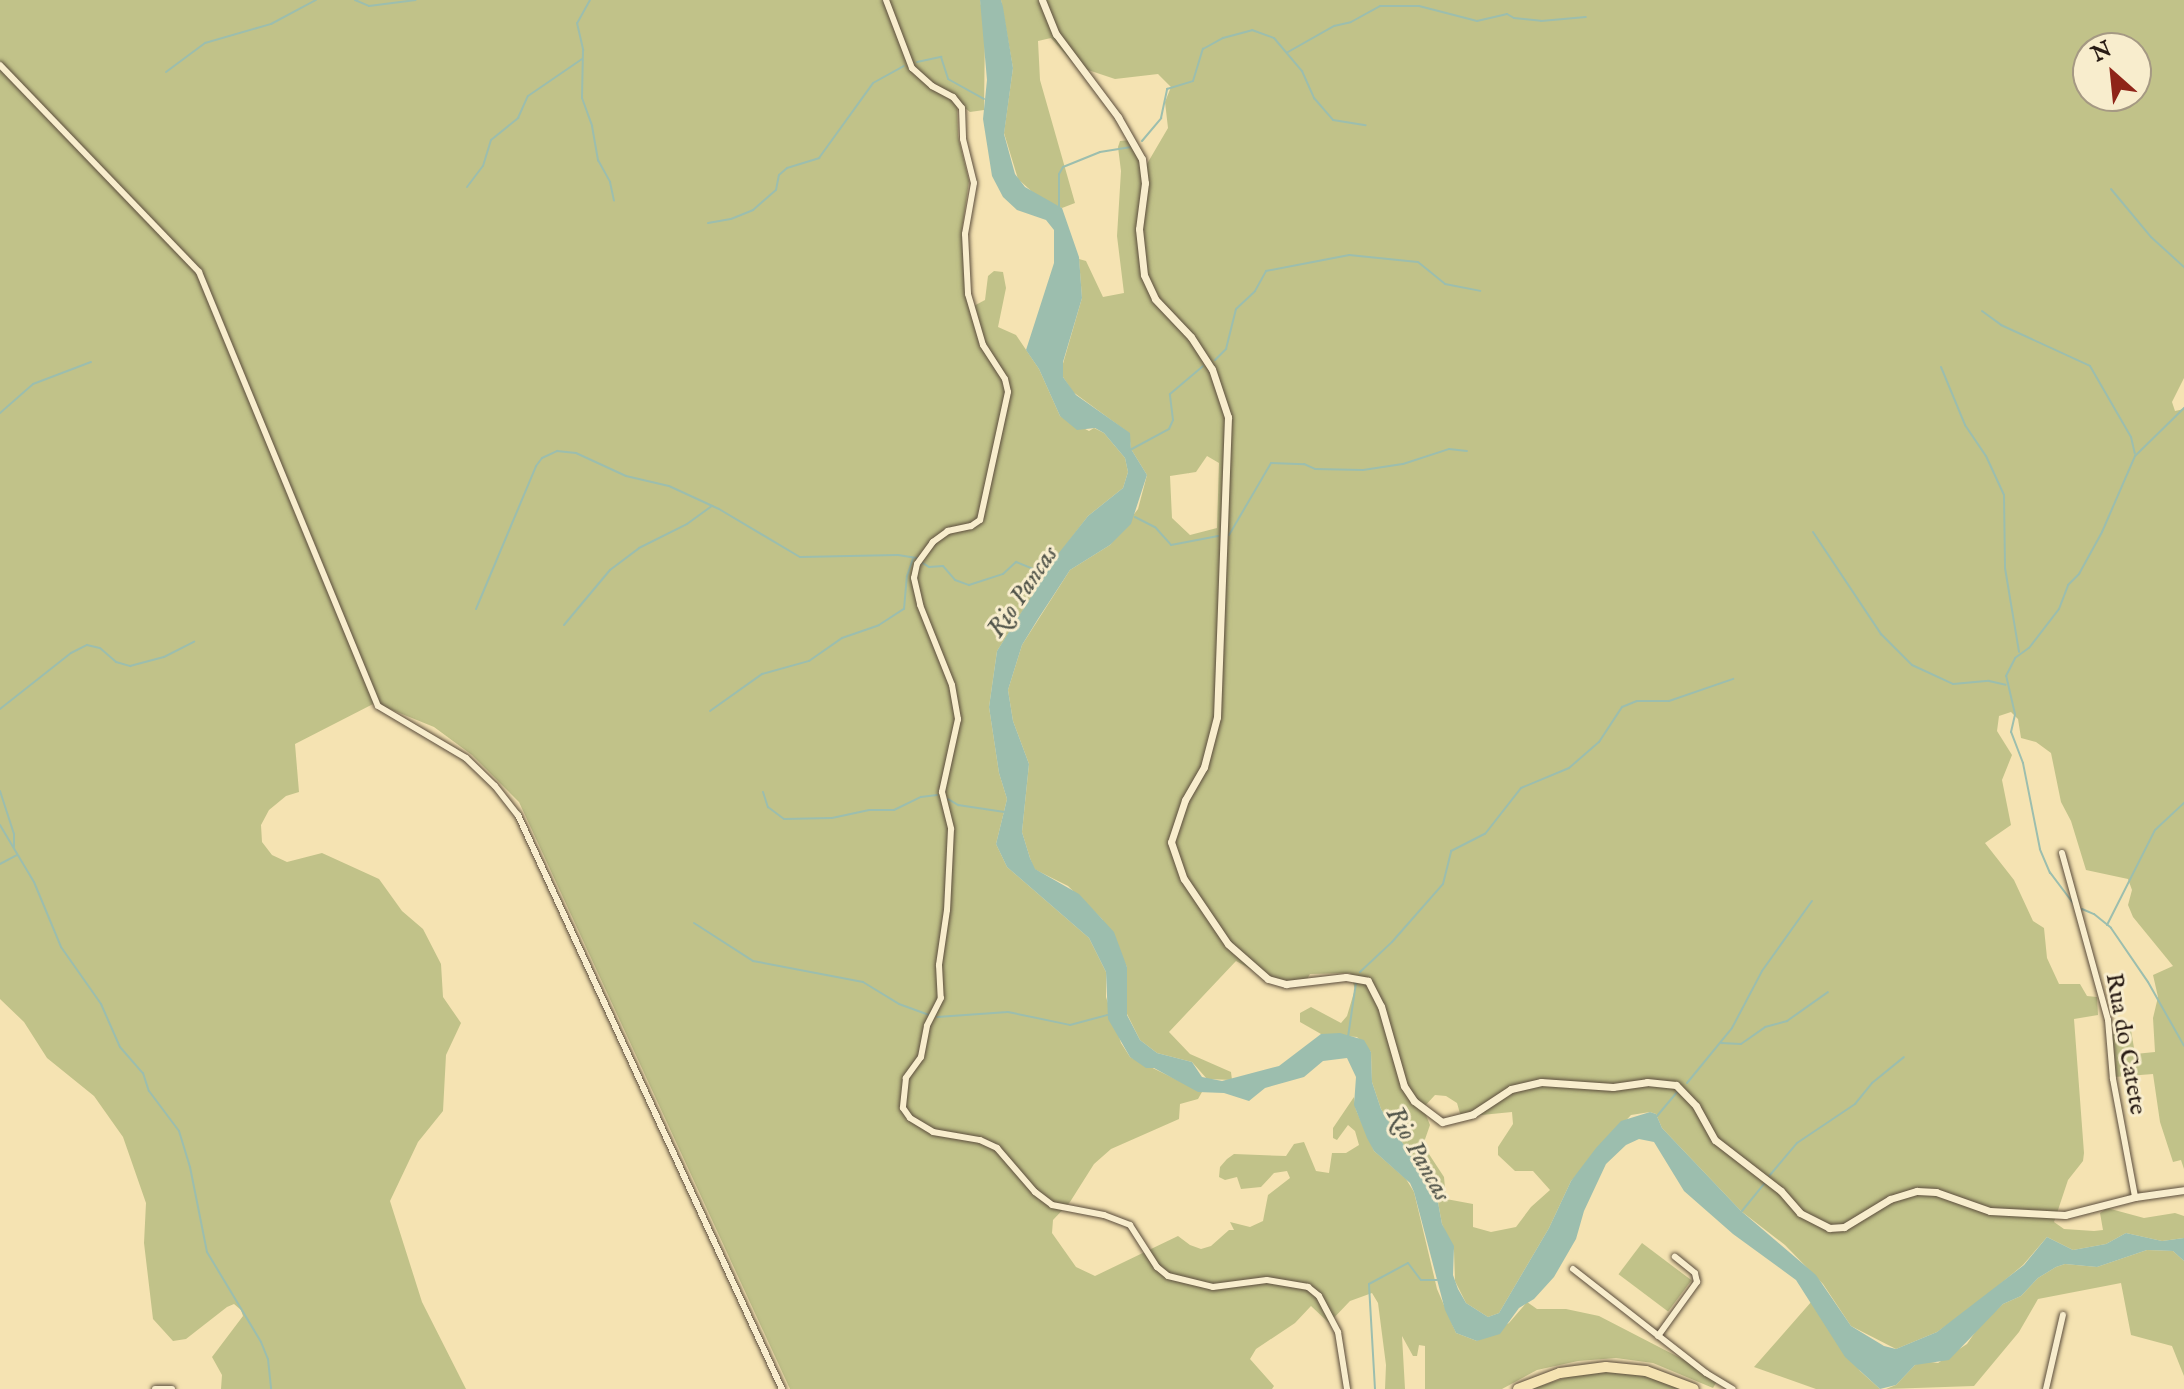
<!DOCTYPE html>
<style>
body{margin:0}
#map{position:relative;width:2184px;height:1389px;overflow:hidden;background:#f5e3b2;font-family:"IM FELL English",serif}
div>[style]{position:absolute}
.green>*{inset:0;background:#c1c289;transform-origin:0 0}
.water>*{inset:0;background:#9cbeae}
.stream>*{height:2px;margin:-1px;padding:0 1px;transform-origin:1px;border-radius:1px;background:#9cbeae}
.roads{filter:drop-shadow(0 0 2px #5b4d3c) drop-shadow(0 0 2px #5b4d3c)}
.minor>*{height:6px;margin:-3px;padding:0 3px;transform-origin:3px;border-radius:3px;background:#f8edcd}
.tertiary>*{height:7px;margin:-3.5px;padding:0 3.5px;transform-origin:3.5px;border-radius:3.5px;background:#f8edcd}
.trunk>*{height:10px;margin:-5px;padding:0 5px;transform-origin:5px;border-radius:5px;background:#f5e3b2}
span{translate:-50% -50%;white-space:nowrap;text-align:center;line-height:1.15;-webkit-text-stroke:6px #f8edcd;paint-order:stroke}
.street-label{font-size:24px;color:#281b14}
.water-label{font-size:26px;color:#51544a;font-style:italic}
.north{position:absolute;left:2072px;top:32px;width:80px;height:80px;box-sizing:border-box;background:#f8edcd;border:2px solid #a59983;border-radius:50%;rotate:333deg;font-size:22px;font-weight:700;line-height:32px;text-align:center;color:#281b14}
.north::after{content:'';display:block;margin:auto;width:28px;height:36px;background:#8f2418;clip-path:polygon(50% 0,100% 100%,50% 72%,0 100%)}
</style>
<div id="map">
<div class="green">
<i style="clip-path:polygon(0 0,980px 0,985px 28px,984px 110px,970px 112px,957px 102px,958px 136px,969px 181px,962px 230px,970px 308px,985px 300px,988px 276px,994px 271px,1003px 272px,1006px 288px,998px 327px,1016px 335px,1039px 369px,1060px 416px,1089px 431px,1094px 428px,1104px 433px,1125px 458px,1128px 472px,1123px 488px,1088px 516px,1059px 554px,997px 651px,989px 707px,999px 773px,1007px 799px,996px 844px,1007px 867px,1089px 938px,1106px 972px,1106px 997px,1121px 1043px,1130px 1057px,1202px 1092px,1198px 1099px,1180px 1104px,1179px 1119px,1111px 1149px,1094px 1164px,1070px 1202px,1053px 1220px,1052px 1233px,1076px 1267px,1095px 1276px,1178px 1236px,1190px 1245px,1201px 1249px,1211px 1246px,1229px 1230px,1234px 1230px,1230px 1222px,1250px 1227px,1263px 1221px,1268px 1195px,1290px 1178px,1287px 1171px,1274px 1173px,1261px 1187px,1241px 1189px,1237px 1177px,1225px 1180px,1219px 1177px,1220px 1167px,1227px 1159px,1234px 1154px,1286px 1156px,1294px 1144px,1304px 1142px,1316px 1171px,1329px 1173px,1332px 1153px,1346px 1153px,1359px 1145px,1355px 1131px,1348px 1125px,1337px 1140px,1333px 1138px,1333px 1128px,1354px 1097px,1356px 1110px,1374px 1151px,1406px 1179px,1414px 1192px,1437px 1289px,1456px 1333px,1477px 1341px,1509px 1323px,1527px 1302px,1537px 1309px,1566px 1309px,1599px 1316px,1719px 1378px,1713px 1388px,1653px 1363px,1616px 1358px,1578px 1361px,1537px 1370px,1502px 1389px,1425px 1389px,1425px 1346px,1419px 1345px,1417px 1356px,1413px 1356px,1402px 1336px,1405px 1389px,1385px 1389px,1386px 1365px,1378px 1303px,1372px 1293px,1350px 1301px,1329px 1323px,1311px 1306px,1295px 1323px,1256px 1349px,1250px 1359px,1274px 1386px,1272px 1389px,790px 1389px,519px 802px,472px 755px,434px 727px,375px 703px,295px 744px,299px 792px,286px 796px,269px 810px,261px 825px,262px 842px,272px 855px,287px 862px,322px 853px,379px 879px,402px 911px,423px 929px,441px 964px,443px 997px,461px 1023px,446px 1055px,443px 1111px,418px 1142px,390px 1201px,422px 1302px,466px 1389px,221px 1389px,222px 1375px,212px 1357px,243px 1316px,241px 1310px,234px 1304px,227px 1307px,186px 1339px,173px 1341px,153px 1319px,144px 1243px,146px 1203px,123px 1137px,94px 1096px,47px 1058px,24px 1022px,0 999px)"></i>
<i style="clip-path:polygon(evenodd,1001px 0,2184px 0,2184px 378px,2172px 402px,2175px 411px,2184px 409px,2184px 1169px,2181px 1160px,2173px 1162px,2160px 1122px,2153px 1074px,2115px 1077px,2110px 1035px,2131px 1030px,2135px 1054px,2155px 1052px,2153px 1018px,2158px 997px,2153px 975px,2173px 966px,2133px 917px,2128px 905px,2132px 890px,2128px 879px,2086px 870px,2071px 821px,2061px 802px,2051px 753px,2036px 742px,2021px 738px,2018px 719px,2011px 712px,1999px 716px,1997px 731px,2012px 755px,2002px 780px,2011px 825px,1985px 843px,2014px 880px,2033px 921px,2044px 928px,2047px 958px,2059px 984px,2080px 984px,2087px 996px,2097px 997px,2098px 1015px,2074px 1019px,2084px 1153px,2083px 1161px,2068px 1180px,2054px 1222px,2064px 1229px,2094px 1231px,2103px 1230px,2100px 1213px,2107px 1208px,2144px 1218px,2175px 1213px,2184px 1216px,2184px 1238px,2162px 1241px,2126px 1233px,2106px 1244px,2073px 1250px,2047px 1237px,2023px 1265px,1975px 1305px,1937px 1332px,1896px 1349px,1851px 1326px,1823px 1284px,1785px 1245px,1741px 1211px,1662px 1128px,1656px 1114px,1650px 1112px,1631px 1115px,1571px 1181px,1549px 1228px,1499px 1313px,1488px 1317px,1466px 1303px,1455px 1281px,1454px 1251px,1442px 1224px,1437px 1197px,1381px 1109px,1372px 1082px,1371px 1052px,1357px 1037px,1321px 1034px,1300px 1022px,1300px 1013px,1311px 1007px,1341px 1023px,1347px 1016px,1355px 989px,1350px 973px,1310px 974px,1305px 983px,1271px 980px,1236px 961px,1169px 1032px,1190px 1054px,1231px 1072px,1232px 1080px,1207px 1079px,1192px 1062px,1157px 1053px,1140px 1040px,1127px 1014px,1127px 967px,1102px 919px,1068px 886px,1034px 869px,1030px 858px,1022px 832px,1029px 764px,1013px 721px,1008px 690px,1022px 645px,1070px 570px,1110px 545px,1138px 509px,1147px 475px,1131px 449px,1129px 433px,1073px 392px,1063px 377px,1062px 367px,1082px 298px,1079px 259px,1086px 261px,1103px 297px,1124px 293px,1117px 236px,1121px 171px,1118px 147px,1120px 141px,1131px 140px,1144px 169px,1168px 128px,1165px 102px,1171px 87px,1158px 74px,1115px 79px,1076px 66px,1051px 38px,1038px 41px,1040px 80px,1075px 203px,1062px 208px,1038px 197px,1018px 179px,1004px 133px,1013px 68px,1001px 0,2088px 48px,2136px 48px,2136px 96px,2088px 96px,2088px 48px,1001px 0,1207px 456px,1219px 463px,1217px 528px,1190px 535px,1172px 518px,1170px 476px,1196px 472px,1207px 456px,1001px 0,1435px 1095px,1446px 1096px,1457px 1103px,1461px 1117px,1512px 1112px,1513px 1124px,1498px 1147px,1498px 1155px,1515px 1171px,1533px 1171px,1550px 1190px,1531px 1207px,1516px 1227px,1491px 1232px,1473px 1227px,1473px 1204px,1446px 1199px,1444px 1177px,1423px 1145px,1430px 1125px,1423px 1108px,1435px 1095px)"></i>
<i style="left:1642px;top:1243px;width:62px;height:39px;rotate:37deg"></i>
<i style="clip-path:polygon(2147px 1250px,2173px 1251px,2184px 1261px,2184px 1376px,2172px 1346px,2131px 1335px,2121px 1283px,2038px 1299px,2019px 1332px,1974px 1386px,1886px 1389px,1896px 1385px,1915px 1365px,1923px 1361px,1938px 1363px,1967px 1344px,1980px 1325px,2003px 1304px,2021px 1296px,2038px 1278px,2056px 1267px,2065px 1264px,2097px 1267px)"></i>
<i style="clip-path:polygon(1812px 1301px,1860px 1371px,1880px 1389px,1816px 1389px,1754px 1367px)"></i>
<i style="clip-path:polygon(1583px 1372px,1632px 1372px,1688px 1389px,1531px 1389px)"></i>
</div>
<div class="water">
<i style="clip-path:polygon(980px 0,1001px 0,1003px 7px,1013px 68px,1004px 134px,1015px 174px,1025px 187px,1062px 208px,1079px 257px,1082px 298px,1063px 362px,1063px 377px,1076px 395px,1130px 433px,1131px 449px,1147px 475px,1131px 524px,1110px 545px,1070px 570px,1038px 619px,1022px 645px,1008px 690px,1013px 721px,1029px 764px,1022px 832px,1030px 858px,1035px 869px,1079px 894px,1114px 932px,1127px 967px,1127px 1015px,1140px 1040px,1157px 1053px,1192px 1062px,1202px 1077px,1222px 1081px,1279px 1066px,1321px 1034px,1340px 1033px,1364px 1040px,1371px 1052px,1372px 1082px,1381px 1109px,1437px 1197px,1442px 1224px,1454px 1246px,1453px 1275px,1458px 1289px,1466px 1303px,1488px 1317px,1499px 1313px,1549px 1228px,1571px 1181px,1596px 1148px,1621px 1121px,1650px 1112px,1656px 1114px,1662px 1128px,1741px 1211px,1816px 1275px,1851px 1326px,1884px 1346px,1896px 1349px,1937px 1332px,2024px 1265px,2047px 1237px,2073px 1250px,2106px 1244px,2126px 1233px,2162px 1241px,2184px 1238px,2184px 1261px,2173px 1251px,2147px 1250px,2097px 1267px,2065px 1264px,2056px 1267px,2038px 1278px,2021px 1296px,2003px 1304px,1949px 1360px,1915px 1365px,1896px 1385px,1880px 1389px,1845px 1357px,1796px 1280px,1733px 1234px,1684px 1191px,1654px 1142px,1639px 1139px,1626px 1145px,1606px 1164px,1584px 1211px,1576px 1239px,1554px 1277px,1534px 1299px,1519px 1308px,1500px 1334px,1477px 1341px,1456px 1333px,1445px 1310px,1414px 1192px,1410px 1183px,1374px 1151px,1367px 1138px,1354px 1105px,1356px 1077px,1347px 1058px,1323px 1061px,1304px 1077px,1265px 1088px,1249px 1101px,1224px 1093px,1198px 1092px,1154px 1068px,1146px 1068px,1130px 1057px,1108px 1019px,1106px 972px,1089px 938px,1007px 867px,996px 844px,1007px 799px,999px 773px,989px 707px,997px 651px,1058px 554px,1088px 516px,1123px 488px,1128px 472px,1125px 458px,1104px 433px,1095px 428px,1077px 430px,1060px 416px,1039px 369px,1026px 350px,1054px 263px,1054px 230px,1046px 220px,1017px 210px,1003px 197px,992px 176px,983px 119px,987px 80px)"></i>
</div>
<div class="stream">
<i style="left:355px;top:0;width:15px;rotate:23deg"></i>
<i style="left:369px;top:6px;width:47px;rotate:-7.3deg"></i>
<i style="left:590px;top:0;width:26px;rotate:119deg"></i>
<i style="left:577px;top:23px;width:28px;rotate:77deg"></i>
<i style="left:583px;top:50px;width:48px;rotate:91.2deg"></i>
<i style="left:582px;top:98px;width:30px;rotate:70deg"></i>
<i style="left:592px;top:126px;width:35px;rotate:80deg"></i>
<i style="left:598px;top:160px;width:25px;rotate:61deg"></i>
<i style="left:610px;top:182px;width:19px;rotate:78deg"></i>
<i style="left:1288px;top:52px;width:53px;rotate:-29.5deg"></i>
<i style="left:1334px;top:26px;width:17px;rotate:-13deg"></i>
<i style="left:1351px;top:22px;width:33px;rotate:-29deg"></i>
<i style="left:1380px;top:6px;width:39px"></i>
<i style="left:1419px;top:6px;width:60px;rotate:14.5deg"></i>
<i style="left:1477px;top:21px;width:31px;rotate:-13deg"></i>
<i style="left:1507px;top:14px;width:8px;rotate:30deg"></i>
<i style="left:1514px;top:18px;width:27px;rotate:6deg"></i>
<i style="left:1541px;top:21px;width:45px;rotate:-5.1deg"></i>
<i style="left:917px;top:62px;width:25px;rotate:-12deg"></i>
<i style="left:941px;top:57px;width:23px;rotate:72deg"></i>
<i style="left:948px;top:79px;width:41px;rotate:29.1deg"></i>
<i style="left:166px;top:72px;width:49px;rotate:-36.6deg"></i>
<i style="left:205px;top:43px;width:69px;rotate:-16.1deg"></i>
<i style="left:271px;top:24px;width:51px;rotate:-28.1deg"></i>
<i style="left:1142px;top:141px;width:30px;rotate:-50deg"></i>
<i style="left:1161px;top:118px;width:30px;rotate:-78deg"></i>
<i style="left:1167px;top:89px;width:27px;rotate:-17deg"></i>
<i style="left:1193px;top:81px;width:34px;rotate:-73deg"></i>
<i style="left:1203px;top:49px;width:23px;rotate:-29deg"></i>
<i style="left:1223px;top:38px;width:30px;rotate:-15deg"></i>
<i style="left:1252px;top:30px;width:23px;rotate:20deg"></i>
<i style="left:1274px;top:38px;width:43px;rotate:49.7deg"></i>
<i style="left:1302px;top:71px;width:30px;rotate:66deg"></i>
<i style="left:1314px;top:98px;width:29px;rotate:49deg"></i>
<i style="left:1333px;top:120px;width:33px;rotate:9deg"></i>
<i style="left:467px;top:187px;width:26px;rotate:-53deg"></i>
<i style="left:483px;top:166px;width:27px;rotate:-73deg"></i>
<i style="left:491px;top:140px;width:35px;rotate:-39deg"></i>
<i style="left:518px;top:118px;width:24px;rotate:-66deg"></i>
<i style="left:528px;top:96px;width:65px;rotate:-34.4deg"></i>
<i style="left:2111px;top:189px;width:62px;rotate:50.2deg"></i>
<i style="left:2151px;top:237px;width:45px;rotate:42.3deg"></i>
<i style="left:1059px;top:208px;width:34px;rotate:-90deg"></i>
<i style="left:1059px;top:174px;width:8px;rotate:-60deg"></i>
<i style="left:1063px;top:167px;width:40px;rotate:-22deg"></i>
<i style="left:1100px;top:152px;width:30px;rotate:-9deg"></i>
<i style="left:708px;top:223px;width:23px;rotate:-10deg"></i>
<i style="left:731px;top:219px;width:24px;rotate:-22deg"></i>
<i style="left:753px;top:210px;width:30px;rotate:-41deg"></i>
<i style="left:776px;top:190px;width:15px;rotate:-79deg"></i>
<i style="left:779px;top:175px;width:11px;rotate:-41deg"></i>
<i style="left:787px;top:168px;width:34px;rotate:-17deg"></i>
<i style="left:819px;top:158px;width:92px;rotate:-54.2deg"></i>
<i style="left:873px;top:83px;width:35px;rotate:-29deg"></i>
<i style="left:1982px;top:311px;width:24px;rotate:36deg"></i>
<i style="left:2001px;top:325px;width:98px;rotate:24.7deg"></i>
<i style="left:2090px;top:366px;width:82px;rotate:60deg"></i>
<i style="left:2131px;top:437px;width:17px;rotate:77deg"></i>
<i style="left:1215px;top:360px;width:16px;rotate:-45deg"></i>
<i style="left:1226px;top:349px;width:41px;rotate:-76deg"></i>
<i style="left:1236px;top:309px;width:26px;rotate:-43deg"></i>
<i style="left:1255px;top:291px;width:23px;rotate:-61deg"></i>
<i style="left:1266px;top:271px;width:85px;rotate:-10.9deg"></i>
<i style="left:1349px;top:255px;width:69px;rotate:5.8deg"></i>
<i style="left:1418px;top:262px;width:35px;rotate:39deg"></i>
<i style="left:1445px;top:284px;width:36px;rotate:11deg"></i>
<i style="left:1941px;top:367px;width:63px;rotate:67.5deg"></i>
<i style="left:1965px;top:425px;width:37px;rotate:56deg"></i>
<i style="left:1986px;top:456px;width:43px;rotate:65.2deg"></i>
<i style="left:2004px;top:495px;width:73px;rotate:89.2deg"></i>
<i style="left:2005px;top:568px;width:85px;rotate:80.5deg"></i>
<i style="left:0;top:413px;width:44px;rotate:-41.3deg"></i>
<i style="left:33px;top:384px;width:62px;rotate:-20.8deg"></i>
<i style="left:1130px;top:450px;width:44px;rotate:-28.3deg"></i>
<i style="left:1169px;top:429px;width:10px;rotate:-66deg"></i>
<i style="left:1173px;top:420px;width:26px;rotate:-97deg"></i>
<i style="left:1170px;top:394px;width:43px;rotate:-40.3deg"></i>
<i style="left:1135px;top:517px;width:22px;rotate:27deg"></i>
<i style="left:1155px;top:527px;width:24px;rotate:48deg"></i>
<i style="left:1171px;top:545px;width:48px;rotate:-10.8deg"></i>
<i style="left:1813px;top:532px;width:123px;rotate:56.3deg"></i>
<i style="left:1881px;top:634px;width:44px;rotate:45deg"></i>
<i style="left:1912px;top:665px;width:45px;rotate:24.9deg"></i>
<i style="left:1953px;top:684px;width:36px;rotate:-5deg"></i>
<i style="left:1989px;top:681px;width:17px;rotate:13deg"></i>
<i style="left:1229px;top:535px;width:83px;rotate:-59.7deg"></i>
<i style="left:1271px;top:463px;width:33px;rotate:2deg"></i>
<i style="left:1304px;top:464px;width:12px;rotate:24deg"></i>
<i style="left:1315px;top:469px;width:48px;rotate:1.2deg"></i>
<i style="left:1363px;top:470px;width:40px;rotate:-8.5deg"></i>
<i style="left:1403px;top:464px;width:48px;rotate:-18.1deg"></i>
<i style="left:1449px;top:449px;width:18px;rotate:6deg"></i>
<i style="left:923px;top:563px;width:7px;rotate:34deg"></i>
<i style="left:929px;top:567px;width:14px;rotate:-4deg"></i>
<i style="left:943px;top:566px;width:18px;rotate:49deg"></i>
<i style="left:955px;top:580px;width:15px;rotate:20deg"></i>
<i style="left:969px;top:585px;width:36px;rotate:-18deg"></i>
<i style="left:1003px;top:574px;width:18px;rotate:-43deg"></i>
<i style="left:1016px;top:562px;width:32px;rotate:22deg"></i>
<i style="left:476px;top:609px;width:155px;rotate:-67.2deg"></i>
<i style="left:536px;top:466px;width:10px;rotate:-53deg"></i>
<i style="left:542px;top:458px;width:17px;rotate:-25deg"></i>
<i style="left:557px;top:451px;width:19px;rotate:6deg"></i>
<i style="left:576px;top:453px;width:55px;rotate:24.7deg"></i>
<i style="left:626px;top:476px;width:44px;rotate:13.1deg"></i>
<i style="left:669px;top:486px;width:55px;rotate:24.7deg"></i>
<i style="left:719px;top:509px;width:94px;rotate:30.7deg"></i>
<i style="left:800px;top:557px;width:98px;rotate:-1.2deg"></i>
<i style="left:898px;top:555px;width:19px;rotate:9deg"></i>
<i style="left:564px;top:625px;width:72px;rotate:-50.1deg"></i>
<i style="left:610px;top:570px;width:36px;rotate:-37deg"></i>
<i style="left:639px;top:548px;width:54px;rotate:-26.6deg"></i>
<i style="left:687px;top:524px;width:31px;rotate:-36deg"></i>
<i style="left:0;top:709px;width:90px;rotate:-38.3deg"></i>
<i style="left:71px;top:653px;width:18px;rotate:-27deg"></i>
<i style="left:87px;top:645px;width:13px;rotate:13deg"></i>
<i style="left:100px;top:648px;width:21px;rotate:41deg"></i>
<i style="left:116px;top:662px;width:15px;rotate:16deg"></i>
<i style="left:130px;top:666px;width:35px;rotate:-15deg"></i>
<i style="left:164px;top:657px;width:34px;rotate:-27deg"></i>
<i style="left:710px;top:711px;width:64px;rotate:-35.4deg"></i>
<i style="left:762px;top:674px;width:49px;rotate:-15.5deg"></i>
<i style="left:809px;top:661px;width:40px;rotate:-34.9deg"></i>
<i style="left:842px;top:638px;width:39px;rotate:-19deg"></i>
<i style="left:879px;top:625px;width:30px;rotate:-33deg"></i>
<i style="left:904px;top:609px;width:33px;rotate:-85deg"></i>
<i style="left:907px;top:576px;width:18px;rotate:-71deg"></i>
<i style="left:0;top:791px;width:45px;rotate:72deg"></i>
<i style="left:14px;top:834px;width:13px;rotate:90deg"></i>
<i style="left:763px;top:792px;width:16px;rotate:72deg"></i>
<i style="left:768px;top:807px;width:20px;rotate:37deg"></i>
<i style="left:784px;top:819px;width:48px;rotate:-1.2deg"></i>
<i style="left:832px;top:818px;width:38px;rotate:-12deg"></i>
<i style="left:869px;top:810px;width:25px"></i>
<i style="left:894px;top:810px;width:30px;rotate:-26deg"></i>
<i style="left:921px;top:797px;width:16px;rotate:-7deg"></i>
<i style="left:948px;top:799px;width:12px;rotate:31deg"></i>
<i style="left:958px;top:805px;width:47px;rotate:8.7deg"></i>
<i style="left:0;top:825px;width:66px;rotate:59.2deg"></i>
<i style="left:34px;top:882px;width:70px;rotate:67.4deg"></i>
<i style="left:61px;top:947px;width:70px;rotate:54.9deg"></i>
<i style="left:101px;top:1004px;width:47px;rotate:66.2deg"></i>
<i style="left:120px;top:1047px;width:35px;rotate:49deg"></i>
<i style="left:143px;top:1073px;width:19px;rotate:72deg"></i>
<i style="left:149px;top:1091px;width:50px;rotate:53.1deg"></i>
<i style="left:179px;top:1131px;width:38px;rotate:73deg"></i>
<i style="left:190px;top:1167px;width:87px;rotate:78.7deg"></i>
<i style="left:207px;top:1252px;width:105px;rotate:59deg"></i>
<i style="left:261px;top:1342px;width:18px;rotate:68deg"></i>
<i style="left:268px;top:1359px;width:30px;rotate:84deg"></i>
<i style="left:0;top:864px;width:19px;rotate:-28deg"></i>
<i style="left:2073px;top:903px;width:38px;rotate:-127deg"></i>
<i style="left:2050px;top:873px;width:26px;rotate:-113deg"></i>
<i style="left:2040px;top:849px;width:88px;rotate:-101.2deg"></i>
<i style="left:2023px;top:763px;width:33px;rotate:-111deg"></i>
<i style="left:2011px;top:732px;width:18px;rotate:-77deg"></i>
<i style="left:2015px;top:714px;width:39px;rotate:-103deg"></i>
<i style="left:2006px;top:676px;width:20px;rotate:-63deg"></i>
<i style="left:2015px;top:658px;width:17px;rotate:-36deg"></i>
<i style="left:2029px;top:648px;width:49px;rotate:-52.4deg"></i>
<i style="left:2059px;top:609px;width:26px;rotate:-69deg"></i>
<i style="left:2068px;top:585px;width:16px;rotate:-45deg"></i>
<i style="left:2079px;top:574px;width:48px;rotate:-61.3deg"></i>
<i style="left:2102px;top:532px;width:83px;rotate:-66.5deg"></i>
<i style="left:2135px;top:456px;width:69px;rotate:-44.4deg"></i>
<i style="left:2082px;top:909px;width:13px;rotate:23deg"></i>
<i style="left:2094px;top:914px;width:22px;rotate:39deg"></i>
<i style="left:2111px;top:928px;width:65px;rotate:55.6deg"></i>
<i style="left:2148px;top:982px;width:73px;rotate:60.6deg"></i>
<i style="left:694px;top:923px;width:70px;rotate:32.8deg"></i>
<i style="left:753px;top:961px;width:112px;rotate:10.8deg"></i>
<i style="left:863px;top:982px;width:42px;rotate:31.4deg"></i>
<i style="left:899px;top:1004px;width:32px;rotate:20deg"></i>
<i style="left:2107px;top:925px;width:106px;rotate:-63.2deg"></i>
<i style="left:2155px;top:830px;width:40px;rotate:-43deg"></i>
<i style="left:1360px;top:972px;width:44px;rotate:-43.2deg"></i>
<i style="left:1392px;top:942px;width:77px;rotate:-48.7deg"></i>
<i style="left:1443px;top:884px;width:34px;rotate:-76deg"></i>
<i style="left:1451px;top:851px;width:38px;rotate:-27deg"></i>
<i style="left:1485px;top:834px;width:58px;rotate:-52deg"></i>
<i style="left:1521px;top:788px;width:52px;rotate:-22.6deg"></i>
<i style="left:1569px;top:768px;width:40px;rotate:-41deg"></i>
<i style="left:1599px;top:742px;width:42px;rotate:-56.7deg"></i>
<i style="left:1622px;top:707px;width:16px;rotate:-22deg"></i>
<i style="left:1637px;top:701px;width:32px"></i>
<i style="left:1669px;top:701px;width:68px;rotate:-19deg"></i>
<i style="left:937px;top:1017px;width:71px;rotate:-4deg"></i>
<i style="left:1008px;top:1012px;width:63px;rotate:11.8deg"></i>
<i style="left:1070px;top:1025px;width:39px;rotate:-15deg"></i>
<i style="left:1348px;top:1037px;width:55px;rotate:-81.6deg"></i>
<i style="left:1721px;top:1043px;width:20px;rotate:3deg"></i>
<i style="left:1741px;top:1044px;width:29px;rotate:-35deg"></i>
<i style="left:1765px;top:1027px;width:23px;rotate:-15deg"></i>
<i style="left:1787px;top:1021px;width:50px;rotate:-35.3deg"></i>
<i style="left:1687px;top:1083px;width:71px;rotate:-50.7deg"></i>
<i style="left:1732px;top:1028px;width:64px;rotate:-62.2deg"></i>
<i style="left:1762px;top:971px;width:86px;rotate:-54.5deg"></i>
<i style="left:1657px;top:1116px;width:31px;rotate:-50deg"></i>
<i style="left:1770px;top:1175px;width:42px;rotate:-49.8deg"></i>
<i style="left:1797px;top:1143px;width:70px;rotate:-33.9deg"></i>
<i style="left:1855px;top:1104px;width:27px;rotate:-51deg"></i>
<i style="left:1872px;top:1083px;width:41px;rotate:-39.1deg"></i>
<i style="left:1742px;top:1211px;width:35px;rotate:-51deg"></i>
<i style="left:1375px;top:1389px;width:105px;rotate:-93.3deg"></i>
<i style="left:1369px;top:1284px;width:44px;rotate:-28.3deg"></i>
<i style="left:1408px;top:1263px;width:21px;rotate:53deg"></i>
<i style="left:1421px;top:1280px;width:16px"></i>
</div>
<div class="roads">
<div class="minor">
<i style="left:886px;top:0;width:73px;rotate:69.1deg"></i>
<i style="left:912px;top:68px;width:27px;rotate:42deg"></i>
<i style="left:932px;top:86px;width:24px;rotate:28deg"></i>
<i style="left:953px;top:97px;width:14px;rotate:51deg"></i>
<i style="left:962px;top:108px;width:31px;rotate:88deg"></i>
<i style="left:963px;top:139px;width:45px;rotate:76deg"></i>
<i style="left:974px;top:183px;width:52px;rotate:100deg"></i>
<i style="left:965px;top:234px;width:60px;rotate:87.1deg"></i>
<i style="left:968px;top:294px;width:53px;rotate:73.6deg"></i>
<i style="left:983px;top:345px;width:40px;rotate:57.1deg"></i>
<i style="left:1005px;top:379px;width:13px;rotate:77deg"></i>
<i style="left:1008px;top:392px;width:131px;rotate:102.3deg"></i>
<i style="left:980px;top:520px;width:11px;rotate:146deg"></i>
<i style="left:971px;top:526px;width:24px;rotate:168deg"></i>
<i style="left:948px;top:531px;width:19px;rotate:144deg"></i>
<i style="left:933px;top:542px;width:27px;rotate:126deg"></i>
<i style="left:917px;top:564px;width:14px;rotate:102deg"></i>
<i style="left:914px;top:578px;width:28px;rotate:77deg"></i>
<i style="left:920px;top:605px;width:86px;rotate:68.2deg"></i>
<i style="left:952px;top:685px;width:35px;rotate:80deg"></i>
<i style="left:958px;top:719px;width:75px;rotate:102.4deg"></i>
<i style="left:942px;top:792px;width:38px;rotate:76deg"></i>
<i style="left:951px;top:829px;width:81px;rotate:92.8deg"></i>
<i style="left:947px;top:910px;width:56px;rotate:98.3deg"></i>
<i style="left:939px;top:965px;width:33px;rotate:87deg"></i>
<i style="left:941px;top:998px;width:31px;rotate:117deg"></i>
<i style="left:927px;top:1026px;width:32px;rotate:101deg"></i>
<i style="left:921px;top:1057px;width:26px;rotate:126deg"></i>
<i style="left:906px;top:1078px;width:30px;rotate:96deg"></i>
<i style="left:903px;top:1108px;width:12px;rotate:55deg"></i>
<i style="left:910px;top:1118px;width:27px;rotate:31deg"></i>
<i style="left:933px;top:1132px;width:48px;rotate:9.7deg"></i>
<i style="left:980px;top:1140px;width:19px;rotate:25deg"></i>
<i style="left:997px;top:1148px;width:58px;rotate:49.2deg"></i>
<i style="left:1035px;top:1192px;width:21px;rotate:37deg"></i>
<i style="left:1052px;top:1205px;width:53px;rotate:10.9deg"></i>
<i style="left:1104px;top:1215px;width:28px;rotate:21deg"></i>
<i style="left:1130px;top:1225px;width:50px;rotate:57.3deg"></i>
<i style="left:1157px;top:1267px;width:14px;rotate:39deg"></i>
<i style="left:1168px;top:1276px;width:46px;rotate:13.7deg"></i>
<i style="left:1213px;top:1287px;width:54px;rotate:-7.4deg"></i>
<i style="left:1267px;top:1280px;width:42px;rotate:9.7deg"></i>
<i style="left:1308px;top:1287px;width:14px;rotate:39deg"></i>
<i style="left:1319px;top:1296px;width:41px;rotate:62.2deg"></i>
<i style="left:1338px;top:1332px;width:58px;rotate:81deg"></i>
<i style="left:0;top:65px;width:287px;rotate:46.1deg"></i>
<i style="left:199px;top:272px;width:469px;rotate:67.6deg"></i>
<i style="left:378px;top:706px;width:102px;rotate:30.6deg"></i>
<i style="left:466px;top:758px;width:40px;rotate:44deg"></i>
<i style="left:495px;top:786px;width:37px;rotate:52deg"></i>
<i style="left:518px;top:815px;width:632px;rotate:65.3deg"></i>
<i style="left:2062px;top:853px;width:173px;rotate:74.6deg"></i>
<i style="left:2108px;top:1020px;width:59px;rotate:85.2deg"></i>
<i style="left:2113px;top:1079px;width:120px;rotate:79.4deg"></i>
<i style="left:1573px;top:1269px;width:169px;rotate:38deg"></i>
<i style="left:1706px;top:1373px;width:31px;rotate:31deg"></i>
<i style="left:1658px;top:1336px;width:67px;rotate:-54.2deg"></i>
<i style="left:1697px;top:1282px;width:9px;rotate:-103deg"></i>
<i style="left:1695px;top:1273px;width:26px;rotate:-141deg"></i>
<i style="left:155px;top:1389px;width:17px"></i>
<i style="left:2046px;top:1389px;width:76px;rotate:-77.1deg"></i>
</div>
<div class="tertiary">
<i style="left:1042px;top:0;width:37px;rotate:68deg"></i>
<i style="left:1056px;top:34px;width:104px;rotate:53.2deg"></i>
<i style="left:1118px;top:117px;width:48px;rotate:60.3deg"></i>
<i style="left:1142px;top:159px;width:24px;rotate:83deg"></i>
<i style="left:1145px;top:183px;width:46px;rotate:97.4deg"></i>
<i style="left:1139px;top:229px;width:46px;rotate:83.8deg"></i>
<i style="left:1144px;top:275px;width:26px;rotate:65deg"></i>
<i style="left:1155px;top:299px;width:52px;rotate:46.5deg"></i>
<i style="left:1191px;top:337px;width:38px;rotate:57deg"></i>
<i style="left:1212px;top:369px;width:51px;rotate:71.6deg"></i>
<i style="left:1228px;top:417px;width:300px;rotate:92.1deg"></i>
<i style="left:1217px;top:717px;width:52px;rotate:104.6deg"></i>
<i style="left:1204px;top:767px;width:38px;rotate:120deg"></i>
<i style="left:1185px;top:800px;width:44px;rotate:108.4deg"></i>
<i style="left:1171px;top:842px;width:39px;rotate:71deg"></i>
<i style="left:1184px;top:879px;width:78px;rotate:55.9deg"></i>
<i style="left:1228px;top:944px;width:53px;rotate:41.2deg"></i>
<i style="left:1268px;top:979px;width:19px;rotate:16deg"></i>
<i style="left:1286px;top:984px;width:60px;rotate:-6.7deg"></i>
<i style="left:1346px;top:977px;width:22px;rotate:10deg"></i>
<i style="left:1368px;top:981px;width:28px;rotate:63deg"></i>
<i style="left:1381px;top:1006px;width:83px;rotate:74deg"></i>
<i style="left:1404px;top:1086px;width:18px;rotate:56deg"></i>
<i style="left:1414px;top:1101px;width:35px;rotate:37deg"></i>
<i style="left:1442px;top:1122px;width:32px;rotate:-14deg"></i>
<i style="left:1473px;top:1114px;width:45px;rotate:-33.3deg"></i>
<i style="left:1511px;top:1089px;width:31px;rotate:-13deg"></i>
<i style="left:1541px;top:1082px;width:72px;rotate:4deg"></i>
<i style="left:1613px;top:1087px;width:34px;rotate:-8deg"></i>
<i style="left:1647px;top:1082px;width:29px;rotate:6deg"></i>
<i style="left:1676px;top:1085px;width:29px;rotate:46deg"></i>
<i style="left:1696px;top:1106px;width:39px;rotate:61deg"></i>
<i style="left:1715px;top:1140px;width:83px;rotate:37.7deg"></i>
<i style="left:1781px;top:1191px;width:29px;rotate:49deg"></i>
<i style="left:1800px;top:1213px;width:33px;rotate:27deg"></i>
<i style="left:1829px;top:1228px;width:15px;rotate:-4deg"></i>
<i style="left:1844px;top:1227px;width:54px;rotate:-31.3deg"></i>
<i style="left:1890px;top:1199px;width:28px;rotate:-17deg"></i>
<i style="left:1917px;top:1191px;width:19px;rotate:3deg"></i>
<i style="left:1936px;top:1192px;width:57px;rotate:19.4deg"></i>
<i style="left:1990px;top:1211px;width:75px;rotate:3.1deg"></i>
<i style="left:2065px;top:1215px;width:72px;rotate:-14.4deg"></i>
<i style="left:2135px;top:1197px;width:49px;rotate:-8.1deg"></i>
</div>
<div class="trunk">
<i style="left:1518px;top:1389px;width:45px;rotate:-20.9deg"></i>
<i style="left:1560px;top:1373px;width:46px;rotate:-7.4deg"></i>
<i style="left:1606px;top:1367px;width:40px;rotate:5.7deg"></i>
<i style="left:1646px;top:1371px;width:51px;rotate:20.6deg"></i>
</div>
</div>
<div class="street-label">
<span style="left:2125px;top:1044px;rotate:80deg">Rua do Catete</span>
</div>
<div class="water-label">
<span style="left:1023px;top:592px;rotate:-56deg">Rio Pancas</span>
<span style="left:1418px;top:1154px;rotate:60deg">Rio Pancas</span>
</div>
<div class="north">N</div>
</div>
